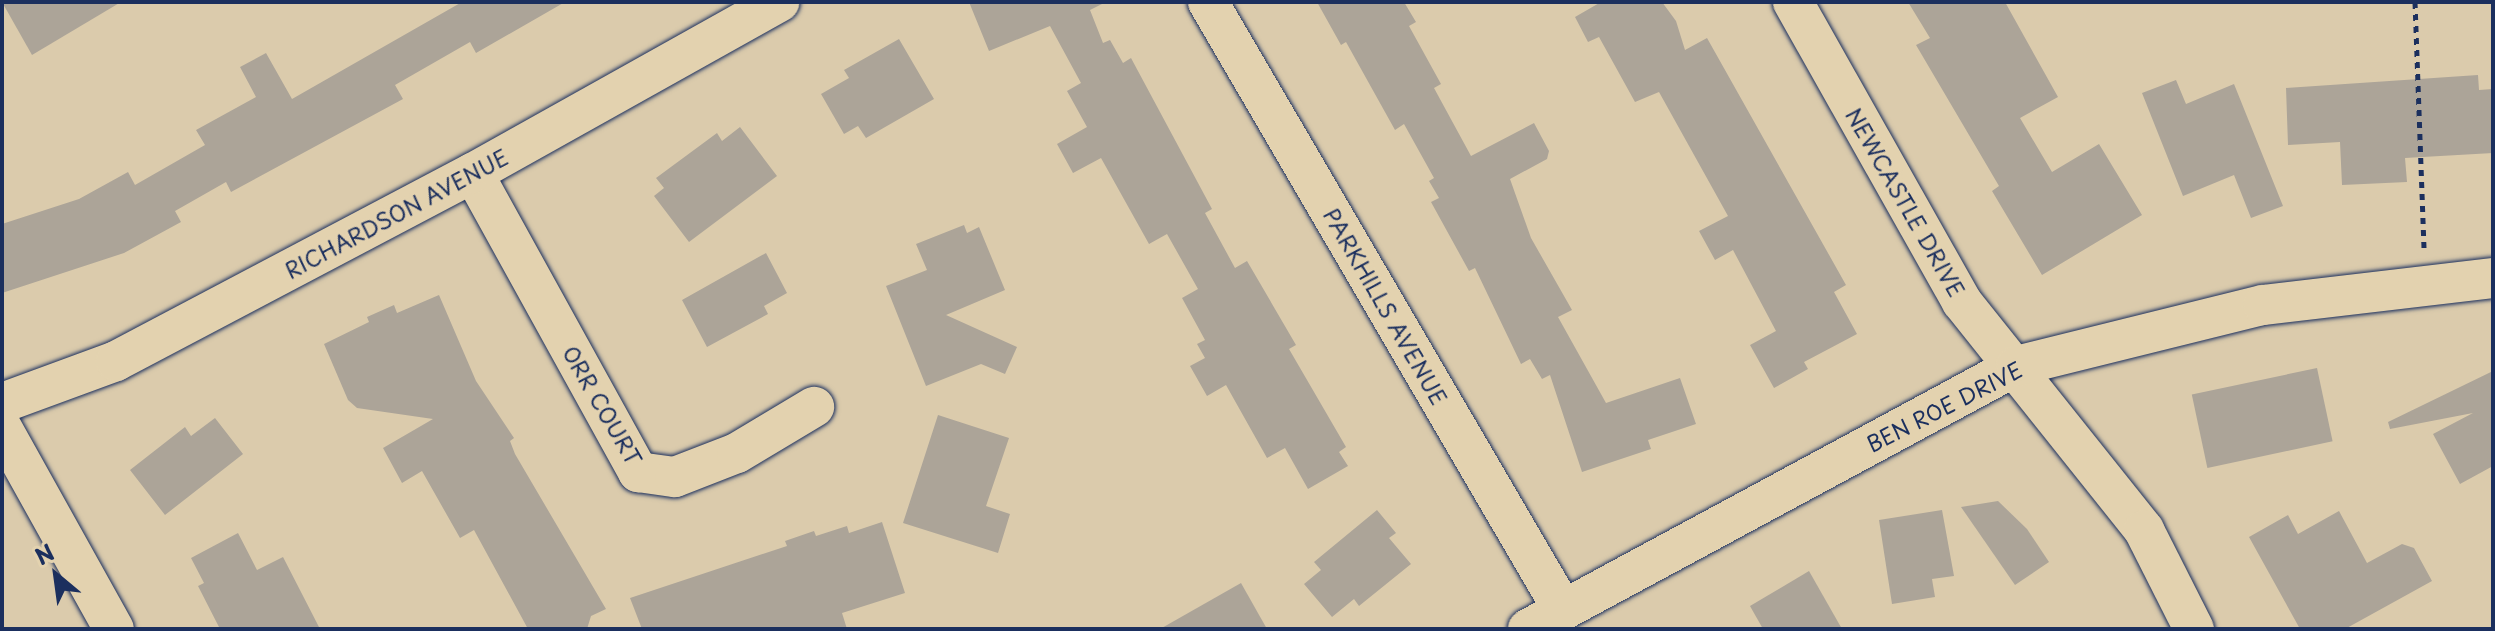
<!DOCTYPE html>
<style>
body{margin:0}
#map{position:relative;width:2495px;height:631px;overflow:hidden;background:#dbcbac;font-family:"Playpen Sans",sans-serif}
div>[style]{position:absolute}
.building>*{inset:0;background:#aca498;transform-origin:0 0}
.path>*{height:5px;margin-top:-2.5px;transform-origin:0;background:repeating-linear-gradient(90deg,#1b2f5e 0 6px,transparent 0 12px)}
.roads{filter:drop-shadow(0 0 2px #1b2f5e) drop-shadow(0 0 2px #1b2f5e)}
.minor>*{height:40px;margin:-20px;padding:0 20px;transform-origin:20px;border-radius:20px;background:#e3d2af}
span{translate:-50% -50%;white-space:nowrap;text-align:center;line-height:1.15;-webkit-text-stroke:6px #e3d2af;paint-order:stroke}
.street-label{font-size:22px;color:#1b2f5e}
.frame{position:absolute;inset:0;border:4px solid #1b2f5e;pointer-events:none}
.north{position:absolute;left:16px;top:535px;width:80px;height:80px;-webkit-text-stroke:6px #e3d2af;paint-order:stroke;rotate:331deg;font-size:22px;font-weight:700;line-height:32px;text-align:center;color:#1b2f5e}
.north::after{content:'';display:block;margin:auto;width:28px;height:36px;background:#1b2f5e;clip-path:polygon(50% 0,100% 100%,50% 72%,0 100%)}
</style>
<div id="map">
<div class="building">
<i style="clip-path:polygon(2px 2px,121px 2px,32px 55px)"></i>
<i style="clip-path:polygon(462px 2px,565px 2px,476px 53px,470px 42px,395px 85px,403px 99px,231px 192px,226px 182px,175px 211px,181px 222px,124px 253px,2px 293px,2px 224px,79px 199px,128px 172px,135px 185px,205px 145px,196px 130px,256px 97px,240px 67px,266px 53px,292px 99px)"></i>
<i style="clip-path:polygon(969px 2px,1106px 2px,1090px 10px,1103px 43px,1110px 40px,1123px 63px,1131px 58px,1212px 209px,1205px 213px,1235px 268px,1247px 261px,1296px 345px,1289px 349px,1346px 447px,1339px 452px,1348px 466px,1308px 489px,1285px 448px,1267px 458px,1226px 385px,1207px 396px,1190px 366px,1205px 358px,1197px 344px,1205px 340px,1182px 298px,1198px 289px,1167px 234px,1149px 244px,1101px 158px,1073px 173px,1057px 144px,1087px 127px,1067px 91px,1081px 83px,1050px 26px,989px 51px)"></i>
<i style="clip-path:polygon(1317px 2px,1404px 2px,1416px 22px,1409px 26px,1441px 84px,1434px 88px,1471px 156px,1534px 123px,1549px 151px,1547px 159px,1510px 179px,1531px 238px,1572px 310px,1558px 317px,1606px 403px,1680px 378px,1696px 424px,1648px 440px,1651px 449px,1582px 472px,1550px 375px,1542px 379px,1530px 359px,1521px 364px,1475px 268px,1469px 271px,1431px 202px,1439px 198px,1429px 181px,1434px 178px,1404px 124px,1395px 130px,1346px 42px,1341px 45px)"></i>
<i style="clip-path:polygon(1601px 2px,1662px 2px,1676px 21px,1685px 50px,1707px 38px,1846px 285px,1834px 292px,1857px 334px,1804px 362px,1808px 369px,1774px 388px,1750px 345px,1776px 331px,1733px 250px,1715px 260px,1699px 231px,1728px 216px,1659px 92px,1635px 102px,1599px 37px,1588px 42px,1575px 17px)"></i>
<i style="clip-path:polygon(1908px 2px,2005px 2px,2058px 97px,2020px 118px,2052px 172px,2099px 144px,2142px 215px,2042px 275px,1992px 191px,1999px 186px,1916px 45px,1930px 38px)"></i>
<i style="clip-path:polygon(899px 39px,934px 99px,866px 138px,858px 126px,844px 134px,821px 94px,849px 78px,844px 70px)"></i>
<i style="clip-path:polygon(2478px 75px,2479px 90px,2493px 89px,2493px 153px,2405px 158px,2407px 182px,2342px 185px,2340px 142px,2288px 145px,2286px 88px)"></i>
<i style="clip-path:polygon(2176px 80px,2186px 104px,2234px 84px,2283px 206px,2251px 218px,2234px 175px,2183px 196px,2142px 93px)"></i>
<i style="clip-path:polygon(740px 127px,777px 176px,689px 242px,654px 196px,664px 188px,656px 178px,717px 133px,722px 141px)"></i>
<i style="clip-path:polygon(964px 225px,967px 233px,979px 227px,1005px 290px,946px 315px,1017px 347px,1005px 374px,981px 364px,926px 386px,886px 286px,927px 270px,916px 244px)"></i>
<i style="clip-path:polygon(766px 253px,787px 293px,764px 306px,768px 314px,707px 347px,682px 300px)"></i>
<i style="clip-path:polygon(439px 295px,476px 381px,514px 438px,510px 441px,515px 454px,606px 609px,591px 616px,587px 629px,528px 629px,474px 530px,460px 538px,422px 471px,402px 483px,383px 448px,433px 419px,357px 408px,348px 400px,324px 344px,369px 322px,367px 317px,394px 305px,397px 313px)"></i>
<i style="left:2317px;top:368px;width:75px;height:128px;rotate:78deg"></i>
<i style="clip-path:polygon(2493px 371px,2493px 466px,2460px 484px,2433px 434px,2473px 413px,2390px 429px,2388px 422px)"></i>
<i style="clip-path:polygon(938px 415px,1009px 438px,986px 506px,1010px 514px,998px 553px,903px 523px)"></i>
<i style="clip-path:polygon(215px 418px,243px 454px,165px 515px,130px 470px,185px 427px,191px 436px)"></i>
<i style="clip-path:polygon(1998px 501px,2027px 529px,2049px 562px,2015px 585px,1961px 507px)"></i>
<i style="clip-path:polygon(1377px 510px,1396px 533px,1389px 538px,1411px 564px,1359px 606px,1354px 599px,1332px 617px,1304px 584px,1321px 570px,1314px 562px)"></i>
<i style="clip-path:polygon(1942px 510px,1954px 576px,1932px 579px,1935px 597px,1892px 604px,1879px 520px)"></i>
<i style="clip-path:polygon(2339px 511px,2367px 563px,2402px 544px,2414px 548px,2432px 581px,2345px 629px,2300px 629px,2249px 537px,2288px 515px,2298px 534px)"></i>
<i style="clip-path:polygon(882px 522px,905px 593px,842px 613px,847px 629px,642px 629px,630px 598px,787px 546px,785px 541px,814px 531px,816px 536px,847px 526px,849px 533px)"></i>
<i style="clip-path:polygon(238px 533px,257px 570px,283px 557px,320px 629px,220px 629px,198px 586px,204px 583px,191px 558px)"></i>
<i style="clip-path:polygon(1809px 571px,1842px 629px,1763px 629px,1750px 606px)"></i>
<i style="clip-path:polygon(1241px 583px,1267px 629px,1160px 629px)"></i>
</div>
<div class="path">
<i style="left:2415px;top:2px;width:247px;rotate:87.9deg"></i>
</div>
<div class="roads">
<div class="minor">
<i style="left:1208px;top:2px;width:704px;rotate:59.72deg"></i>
<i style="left:1793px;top:2px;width:344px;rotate:60.6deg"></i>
<i style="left:1962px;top:302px;width:292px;rotate:51.4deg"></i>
<i style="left:2144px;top:530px;width:111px;rotate:63.2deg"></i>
<i style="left:473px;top:173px;width:342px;rotate:61.1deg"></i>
<i style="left:638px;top:472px;width:37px;rotate:8deg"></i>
<i style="left:675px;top:477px;width:66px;rotate:-21.2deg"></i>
<i style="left:737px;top:453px;width:90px;rotate:-30.9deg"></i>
<i style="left:2px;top:403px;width:121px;rotate:-20.2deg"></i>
<i style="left:116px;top:361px;width:403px;rotate:-27.8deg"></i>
<i style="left:473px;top:173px;width:351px;rotate:-29.2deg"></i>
<i style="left:2px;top:428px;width:230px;rotate:60.9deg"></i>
<i style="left:1528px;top:629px;width:554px;rotate:-28.32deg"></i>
<i style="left:2016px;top:366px;width:254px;rotate:-13.9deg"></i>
<i style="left:2263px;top:305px;width:232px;rotate:-6.7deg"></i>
</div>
</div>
<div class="street-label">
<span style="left:1906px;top:202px;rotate:60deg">NEWCASTLE DRIVE</span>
<span style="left:396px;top:213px;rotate:-28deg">RICHARDSON AVENUE</span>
<span style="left:1386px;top:306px;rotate:60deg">PARKHILLS AVENUE</span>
<span style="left:603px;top:405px;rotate:60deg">ORR COURT</span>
<span style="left:1944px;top:406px;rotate:-27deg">BEN ROE DRIVE</span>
</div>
<div class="frame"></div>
<div class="north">N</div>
</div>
